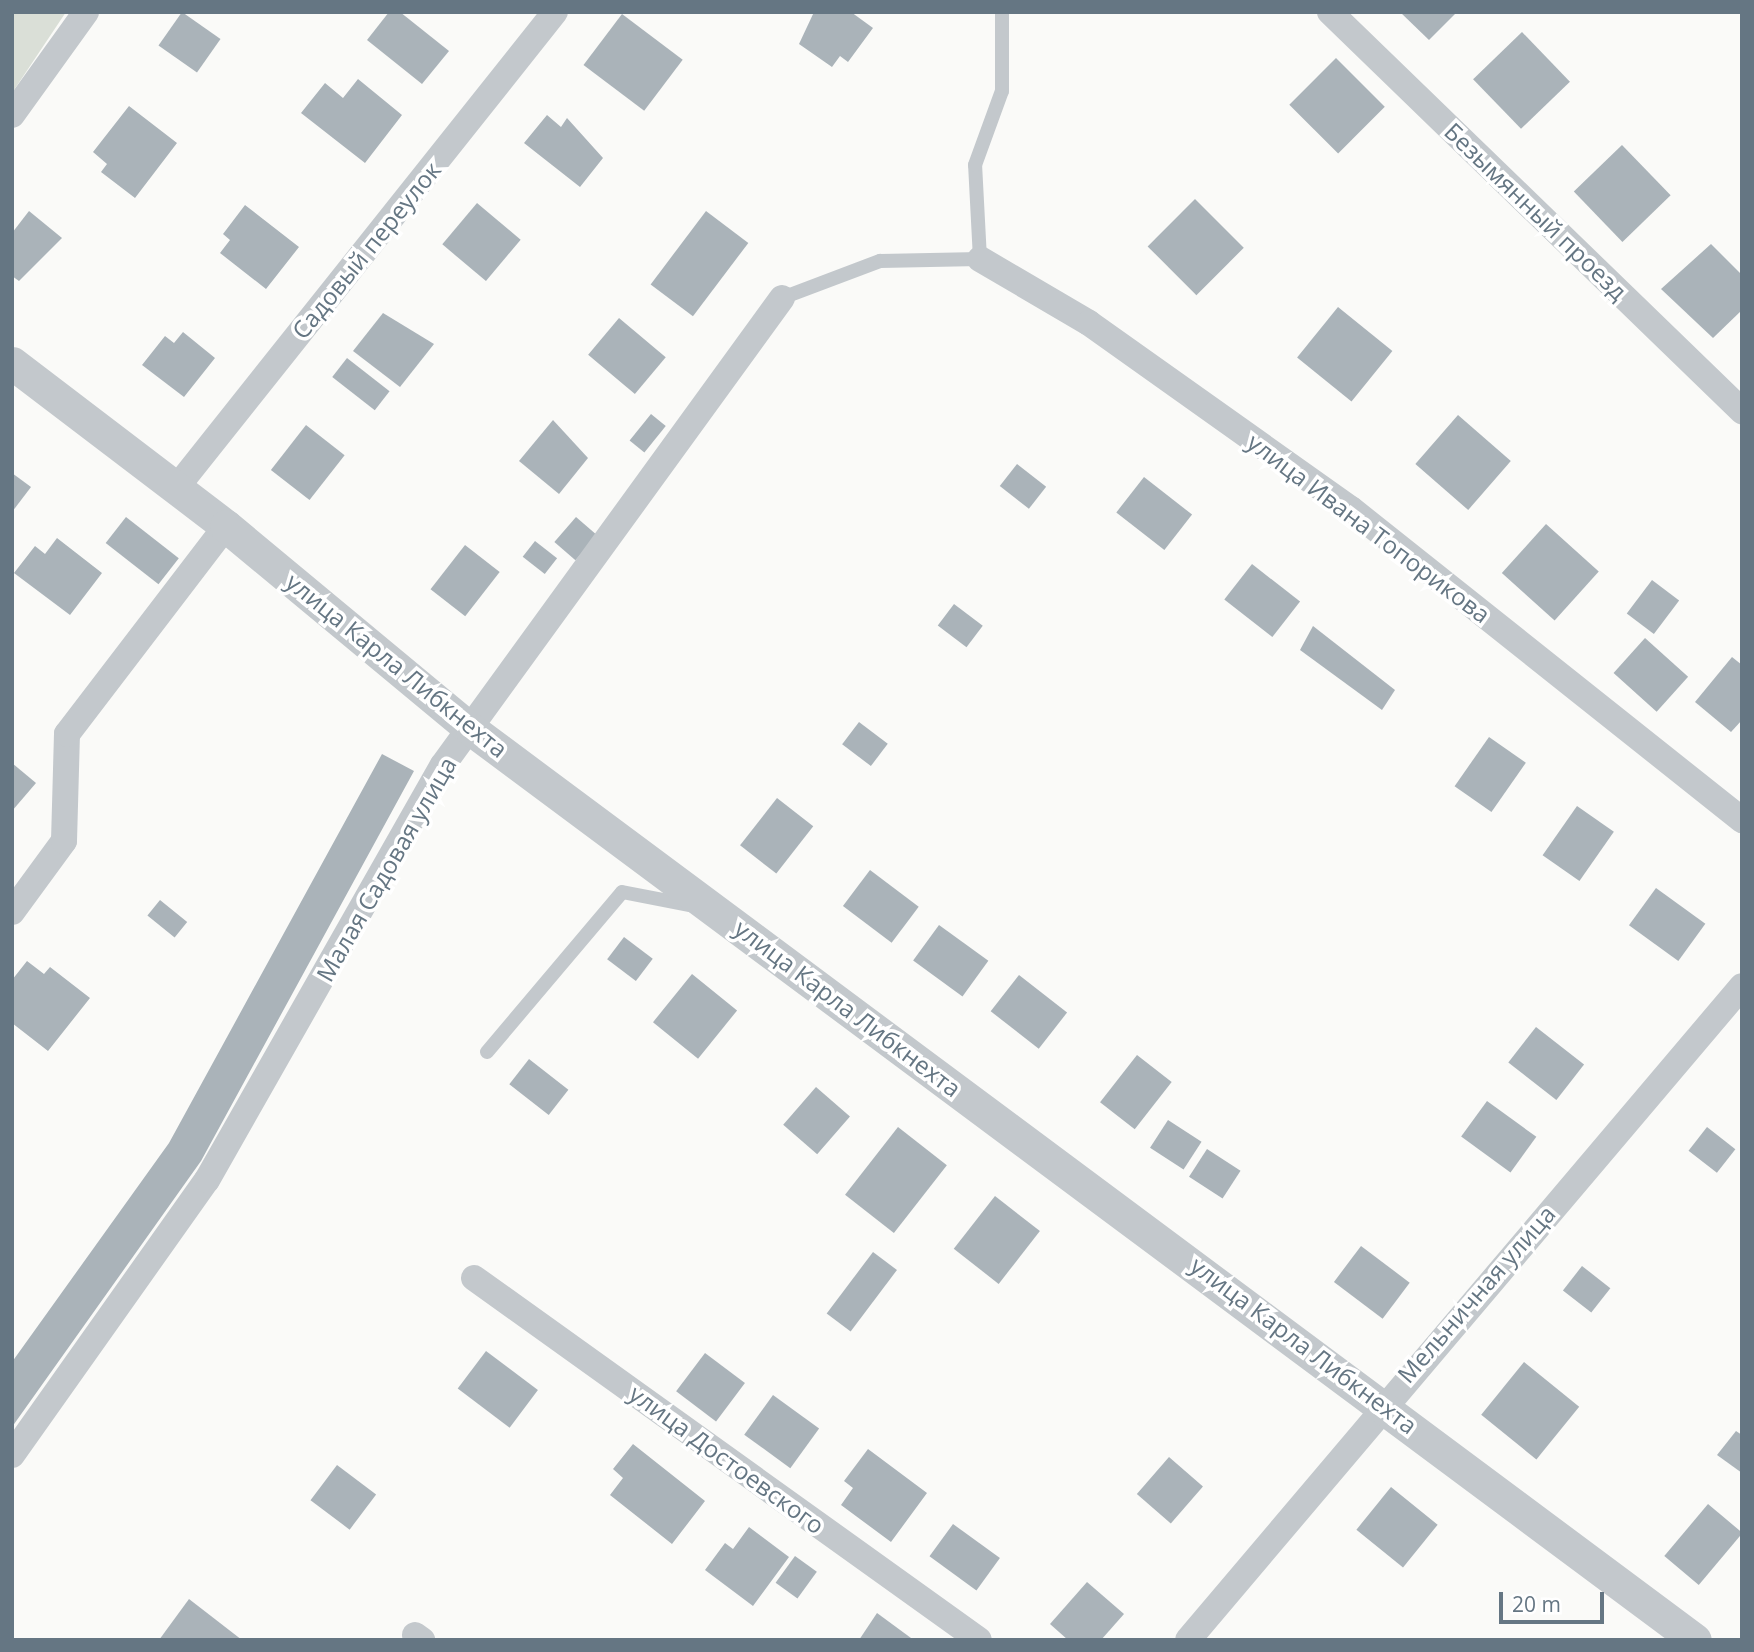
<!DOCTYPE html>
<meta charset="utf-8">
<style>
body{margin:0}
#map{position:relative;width:1754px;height:1652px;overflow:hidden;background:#fafaf8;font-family:"Open Sans",sans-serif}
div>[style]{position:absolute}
.green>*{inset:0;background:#dadfd7}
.building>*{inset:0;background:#aab3b9;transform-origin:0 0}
.service>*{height:14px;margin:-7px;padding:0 7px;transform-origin:7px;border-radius:7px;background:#c3c8cc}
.minor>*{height:26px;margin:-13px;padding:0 13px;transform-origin:13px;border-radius:13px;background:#c3c8cc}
.tertiary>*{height:33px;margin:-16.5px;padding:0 16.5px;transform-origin:16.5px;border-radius:16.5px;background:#c3c8cc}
span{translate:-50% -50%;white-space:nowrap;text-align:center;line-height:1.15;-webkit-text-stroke:7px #fff;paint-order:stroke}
.street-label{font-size:24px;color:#657683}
.frame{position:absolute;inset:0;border:14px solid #657683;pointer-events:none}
.scale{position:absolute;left:1499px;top:1592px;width:105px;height:32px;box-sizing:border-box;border:4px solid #657683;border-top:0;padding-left:9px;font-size:21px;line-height:24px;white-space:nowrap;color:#657683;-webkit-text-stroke:5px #fff;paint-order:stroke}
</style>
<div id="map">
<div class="green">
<i style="clip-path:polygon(12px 12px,66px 12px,12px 93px)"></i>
</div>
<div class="building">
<i style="left:182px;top:12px;width:47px;height:41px;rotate:35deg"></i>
<i style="clip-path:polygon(389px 12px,400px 12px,449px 51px,422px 84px,367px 40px)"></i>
<i style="clip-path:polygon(814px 12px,851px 12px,873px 28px,848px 62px,840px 56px,832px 67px,799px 44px)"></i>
<i style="clip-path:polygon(1400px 12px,1457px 12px,1429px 40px)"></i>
<i style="left:622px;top:14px;width:76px;height:64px;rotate:37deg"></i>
<i style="left:1522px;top:32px;width:69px;height:68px;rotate:46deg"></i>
<i style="left:1336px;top:58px;width:69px;height:66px;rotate:45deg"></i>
<i style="clip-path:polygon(358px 79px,402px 115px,365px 163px,301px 113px,325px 83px,343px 98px)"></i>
<i style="clip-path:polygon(129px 106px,177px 143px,135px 198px,101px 172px,107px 164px,93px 152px)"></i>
<i style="clip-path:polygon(547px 115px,561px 127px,567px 118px,603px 158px,580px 187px,524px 143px)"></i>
<i style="left:1622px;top:145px;width:70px;height:67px;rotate:46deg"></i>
<i style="left:1195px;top:199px;width:69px;height:67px;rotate:45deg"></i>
<i style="left:477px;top:203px;width:57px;height:54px;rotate:40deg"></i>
<i style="clip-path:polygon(245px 205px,299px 247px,266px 289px,220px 253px,230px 240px,223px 234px)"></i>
<i style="clip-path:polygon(29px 211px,62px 238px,19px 281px,12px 276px,12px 233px)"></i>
<i style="left:706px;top:211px;width:53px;height:92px;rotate:37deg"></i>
<i style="clip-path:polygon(1711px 244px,1742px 275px,1742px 310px,1713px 338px,1661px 289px)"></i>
<i style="left:1338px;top:307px;width:70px;height:65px;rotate:39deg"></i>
<i style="clip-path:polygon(383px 313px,434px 344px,400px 387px,353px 351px)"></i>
<i style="left:619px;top:318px;width:61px;height:48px;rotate:40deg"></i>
<i style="clip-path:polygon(183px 332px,215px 358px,184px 397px,142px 365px,165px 336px,174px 343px)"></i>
<i style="left:347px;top:358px;width:54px;height:24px;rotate:38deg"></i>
<i style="left:651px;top:414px;width:19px;height:34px;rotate:39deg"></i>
<i style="left:1458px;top:415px;width:70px;height:65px;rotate:41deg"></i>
<i style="clip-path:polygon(553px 420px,588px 458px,559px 494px,519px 461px)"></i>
<i style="left:306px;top:425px;width:49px;height:57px;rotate:38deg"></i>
<i style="left:1017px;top:464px;width:37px;height:28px;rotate:38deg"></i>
<i style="clip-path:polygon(12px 473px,31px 487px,12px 512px)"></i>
<i style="left:1144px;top:477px;width:61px;height:45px;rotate:38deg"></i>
<i style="left:126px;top:517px;width:67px;height:33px;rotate:38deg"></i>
<i style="left:576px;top:517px;width:28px;height:33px;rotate:41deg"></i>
<i style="left:1546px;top:524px;width:71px;height:66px;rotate:42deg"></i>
<i style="clip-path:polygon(57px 538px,102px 573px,70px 615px,14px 573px,35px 546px,45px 554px)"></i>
<i style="left:535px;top:541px;width:28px;height:20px;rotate:38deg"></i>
<i style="left:465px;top:545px;width:44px;height:56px;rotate:38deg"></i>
<i style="left:1252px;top:564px;width:61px;height:45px;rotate:38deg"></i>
<i style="left:1652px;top:580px;width:34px;height:42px;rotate:37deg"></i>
<i style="left:954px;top:604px;width:36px;height:27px;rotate:37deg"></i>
<i style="clip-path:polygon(1313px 626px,1395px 690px,1382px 710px,1300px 650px)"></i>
<i style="left:1645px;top:638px;width:58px;height:47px;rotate:42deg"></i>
<i style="clip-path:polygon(1732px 657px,1742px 665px,1742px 720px,1731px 732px,1695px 702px)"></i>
<i style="left:859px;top:722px;width:36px;height:28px;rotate:37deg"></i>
<i style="left:1489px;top:737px;width:45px;height:60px;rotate:35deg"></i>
<i style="clip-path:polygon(382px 754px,414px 771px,201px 1161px,12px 1427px,12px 1362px,169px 1143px)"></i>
<i style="clip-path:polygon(12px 763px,36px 783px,12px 811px)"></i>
<i style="left:777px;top:798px;width:46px;height:60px;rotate:38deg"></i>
<i style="left:1577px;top:806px;width:45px;height:60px;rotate:35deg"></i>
<i style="left:870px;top:870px;width:61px;height:45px;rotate:37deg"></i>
<i style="left:1656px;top:888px;width:61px;height:46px;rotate:36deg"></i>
<i style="left:160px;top:900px;width:35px;height:20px;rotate:39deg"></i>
<i style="left:939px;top:925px;width:61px;height:44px;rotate:36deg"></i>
<i style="left:624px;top:937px;width:36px;height:28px;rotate:37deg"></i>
<i style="clip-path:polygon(27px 961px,44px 974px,50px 967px,90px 998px,48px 1051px,12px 1023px,12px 980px)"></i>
<i style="left:692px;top:974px;width:58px;height:62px;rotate:39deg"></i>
<i style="left:1019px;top:975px;width:61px;height:46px;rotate:38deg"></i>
<i style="left:1536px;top:1027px;width:61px;height:45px;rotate:38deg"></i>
<i style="left:1137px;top:1055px;width:44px;height:60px;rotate:38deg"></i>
<i style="left:529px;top:1059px;width:50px;height:32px;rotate:38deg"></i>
<i style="left:816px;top:1087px;width:45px;height:50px;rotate:41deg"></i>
<i style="left:1487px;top:1101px;width:61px;height:44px;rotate:36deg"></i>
<i style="left:1168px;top:1120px;width:40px;height:33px;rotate:33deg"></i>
<i style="left:898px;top:1127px;width:62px;height:86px;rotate:38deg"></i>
<i style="left:1707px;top:1127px;width:36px;height:30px;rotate:38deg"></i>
<i style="left:1207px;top:1149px;width:40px;height:33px;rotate:33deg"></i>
<i style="left:995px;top:1196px;width:57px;height:67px;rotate:38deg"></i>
<i style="left:1361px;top:1246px;width:61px;height:45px;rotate:37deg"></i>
<i style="left:873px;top:1252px;width:30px;height:77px;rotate:37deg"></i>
<i style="left:1582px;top:1266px;width:36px;height:31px;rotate:38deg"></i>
<i style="left:486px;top:1351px;width:65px;height:47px;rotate:37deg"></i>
<i style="left:705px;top:1353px;width:50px;height:48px;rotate:37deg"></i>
<i style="left:1524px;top:1362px;width:71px;height:68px;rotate:39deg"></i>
<i style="left:773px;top:1395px;width:57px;height:49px;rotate:36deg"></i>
<i style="clip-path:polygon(1736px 1431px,1742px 1435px,1742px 1473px,1717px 1455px)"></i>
<i style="clip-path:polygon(633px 1444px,705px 1501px,672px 1544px,610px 1495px,623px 1478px,613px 1469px)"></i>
<i style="clip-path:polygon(868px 1449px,927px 1493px,891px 1542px,841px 1505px,853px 1488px,844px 1481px)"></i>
<i style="left:1169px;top:1457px;width:45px;height:49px;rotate:41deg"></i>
<i style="left:337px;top:1465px;width:49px;height:44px;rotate:37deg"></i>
<i style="left:1391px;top:1487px;width:60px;height:55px;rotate:39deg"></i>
<i style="left:1708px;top:1504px;width:45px;height:68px;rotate:40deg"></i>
<i style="left:953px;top:1524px;width:58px;height:40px;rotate:36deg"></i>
<i style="clip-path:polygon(749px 1527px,789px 1557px,753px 1606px,705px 1570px,725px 1543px,733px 1549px)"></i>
<i style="left:795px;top:1556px;width:27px;height:33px;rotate:36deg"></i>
<i style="clip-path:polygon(1087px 1582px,1124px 1614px,1101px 1640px,1068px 1640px,1050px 1624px)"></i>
<i style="clip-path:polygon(189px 1599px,242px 1640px,159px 1640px)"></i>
<i style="clip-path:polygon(877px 1613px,911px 1638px,909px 1640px,859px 1640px)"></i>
</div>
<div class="service">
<i style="left:782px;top:298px;width:105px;rotate:-20.7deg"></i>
<i style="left:880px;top:261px;width:100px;rotate:-1.1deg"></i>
<i style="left:980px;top:259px;width:94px;rotate:-93deg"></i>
<i style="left:975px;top:165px;width:79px;rotate:-70deg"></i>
<i style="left:1002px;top:91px;width:79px;rotate:-90deg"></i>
<i style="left:487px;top:1052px;width:209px;rotate:-49.8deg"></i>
<i style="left:622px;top:892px;width:73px;rotate:11deg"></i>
</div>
<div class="minor">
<i style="left:1330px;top:12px;width:574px;rotate:44.08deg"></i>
<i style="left:12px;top:115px;width:127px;rotate:-54.3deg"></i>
<i style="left:980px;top:259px;width:126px;rotate:30.4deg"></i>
<i style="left:1089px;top:323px;width:321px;rotate:35.4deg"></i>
<i style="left:1351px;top:509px;width:500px;rotate:38.5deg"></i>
<i style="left:177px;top:487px;width:607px;rotate:-51.49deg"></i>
<i style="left:12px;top:912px;width:88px;rotate:-53.8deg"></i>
<i style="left:64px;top:841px;width:107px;rotate:-88.4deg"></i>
<i style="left:67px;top:734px;width:262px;rotate:-52.6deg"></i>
<i style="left:474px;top:1278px;width:621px;rotate:35.63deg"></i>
<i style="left:12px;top:1455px;width:337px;rotate:-54.7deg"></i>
<i style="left:207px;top:1180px;width:477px;rotate:-60.4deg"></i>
<i style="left:443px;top:765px;width:577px;rotate:-54.02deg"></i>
<i style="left:415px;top:1635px;width:9px;rotate:36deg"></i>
<i style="left:1188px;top:1640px;width:857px;rotate:-49.73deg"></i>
</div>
<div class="tertiary">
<i style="left:12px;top:363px;width:269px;rotate:37.3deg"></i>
<i style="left:226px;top:526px;width:320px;rotate:39.7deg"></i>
<i style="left:472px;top:730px;width:1524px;rotate:36.65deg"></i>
</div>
<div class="street-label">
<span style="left:1536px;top:211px;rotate:44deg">Безымянный проезд</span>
<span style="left:366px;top:250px;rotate:-51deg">Садовый переулок</span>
<span style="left:1369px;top:528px;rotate:37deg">улица Ивана Топорикова</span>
<span style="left:397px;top:665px;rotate:39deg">улица Карла Либкнехта</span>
<span style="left:386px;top:869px;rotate:-60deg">Малая Садовая улица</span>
<span style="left:848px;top:1008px;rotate:37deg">улица Карла Либкнехта</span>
<span style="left:1476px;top:1294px;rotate:-49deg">Мельничная улица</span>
<span style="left:1304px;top:1345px;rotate:37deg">улица Карла Либкнехта</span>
<span style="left:727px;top:1459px;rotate:36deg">улица Достоевского</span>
</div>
<div class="frame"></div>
<div class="scale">20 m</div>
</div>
